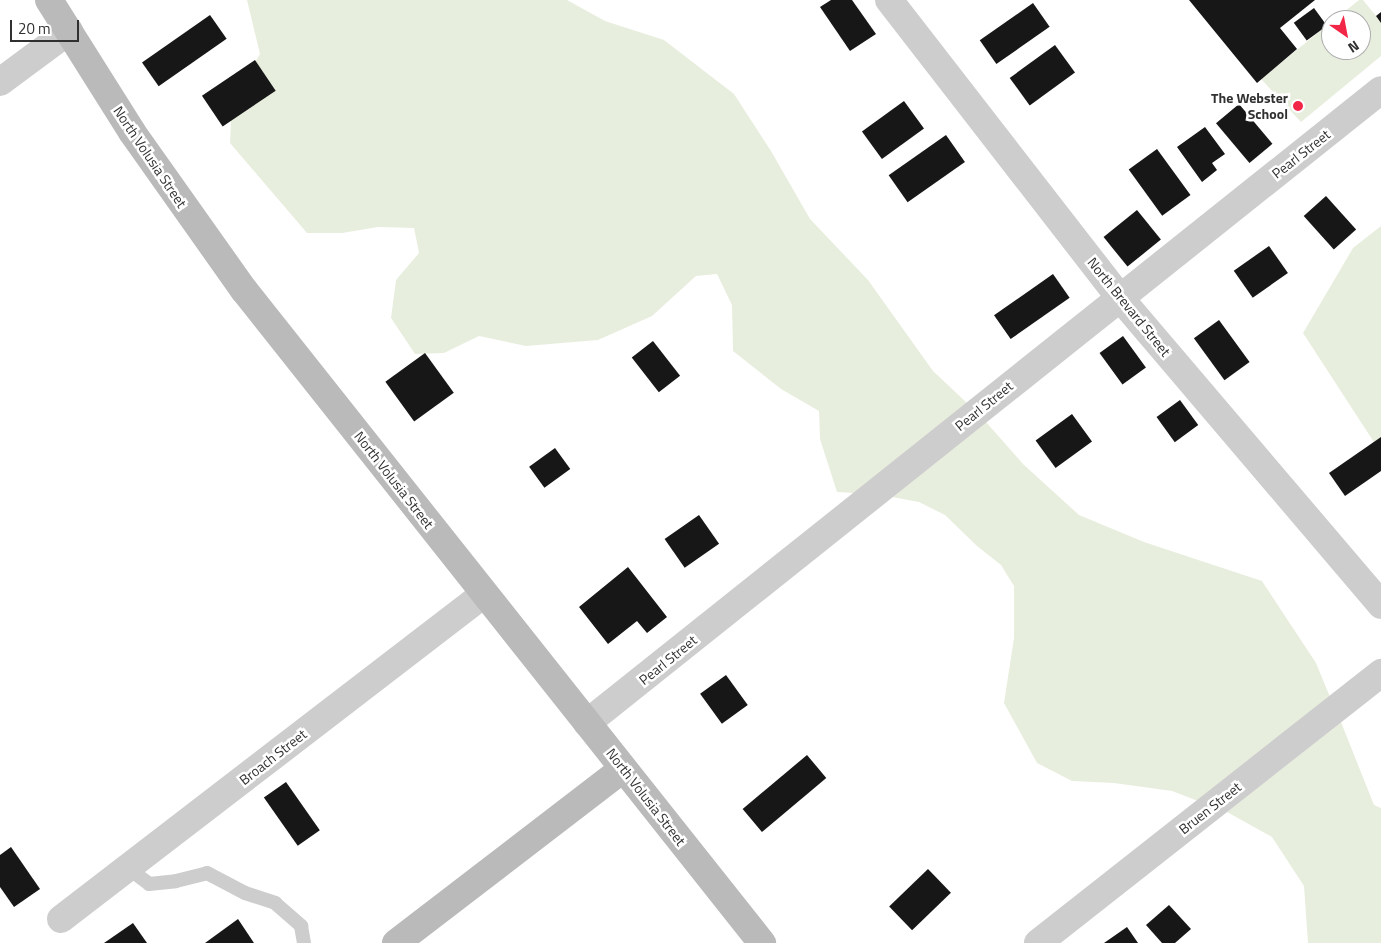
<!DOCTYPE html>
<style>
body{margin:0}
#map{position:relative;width:1381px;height:943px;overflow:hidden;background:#fff;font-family:"Titillium Web",sans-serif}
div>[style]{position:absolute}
.green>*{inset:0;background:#e8eede}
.building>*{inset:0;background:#171717;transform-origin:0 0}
.lane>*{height:14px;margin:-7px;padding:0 7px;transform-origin:7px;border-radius:7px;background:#cdcdcd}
.street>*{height:28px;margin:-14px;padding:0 14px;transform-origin:14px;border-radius:14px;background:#cdcdcd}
.secondary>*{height:28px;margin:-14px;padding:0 14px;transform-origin:14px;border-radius:14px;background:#bababa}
.dots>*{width:14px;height:14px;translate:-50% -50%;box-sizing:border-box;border:2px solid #fff;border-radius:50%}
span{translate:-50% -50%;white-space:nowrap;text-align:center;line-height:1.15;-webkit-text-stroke:5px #fff;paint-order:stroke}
.poi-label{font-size:14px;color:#303030;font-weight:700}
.right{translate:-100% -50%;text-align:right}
.street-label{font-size:14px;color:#303030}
.north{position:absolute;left:1321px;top:10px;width:50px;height:50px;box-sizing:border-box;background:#fff;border:1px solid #acacac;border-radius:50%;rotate:147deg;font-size:14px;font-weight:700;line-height:20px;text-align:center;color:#303030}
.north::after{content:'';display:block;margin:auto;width:18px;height:22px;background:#f22747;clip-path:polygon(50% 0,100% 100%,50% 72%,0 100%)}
.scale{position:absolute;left:10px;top:20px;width:69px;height:22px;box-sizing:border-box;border:2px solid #303030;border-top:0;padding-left:6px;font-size:15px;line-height:18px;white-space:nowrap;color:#303030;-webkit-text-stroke:4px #fff;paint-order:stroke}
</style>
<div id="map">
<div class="green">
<i style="clip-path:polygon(247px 0,567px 0,605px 21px,664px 40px,734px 94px,771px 151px,810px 219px,868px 280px,933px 371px,967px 403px,854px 493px,837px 492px,820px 439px,819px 411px,781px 389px,733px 351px,732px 305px,717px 274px,696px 276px,652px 316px,598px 340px,526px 346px,479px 336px,444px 353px,415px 354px,391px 318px,396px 280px,419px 253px,414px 228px,378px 227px,342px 233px,307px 233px,230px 143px,232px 101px,260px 54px)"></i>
<i style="clip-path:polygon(1359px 0,1363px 0,1381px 22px,1381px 56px,1301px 122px,1261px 79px,1331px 22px,1331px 50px,1361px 50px,1361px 20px,1334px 20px)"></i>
<i style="clip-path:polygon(1381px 226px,1381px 453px,1303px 333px,1353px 248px)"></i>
<i style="clip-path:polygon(986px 422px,1023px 464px,1079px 515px,1144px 542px,1262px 581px,1316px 663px,1330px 697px,1198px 801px,1172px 791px,1114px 783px,1072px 781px,1037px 763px,1004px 703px,1014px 638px,1014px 586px,1001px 565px,977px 546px,945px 515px,919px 502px,892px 497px)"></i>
<i style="clip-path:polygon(1341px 722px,1374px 805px,1381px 808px,1381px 943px,1308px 943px,1304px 886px,1272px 837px,1227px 812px)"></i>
</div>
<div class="building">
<i style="clip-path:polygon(831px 0,852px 0,876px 34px,850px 51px,820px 7px)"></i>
<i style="clip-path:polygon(1189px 0,1315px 0,1280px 28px,1297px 49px,1257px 83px)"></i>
<i style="left:1033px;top:3px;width:29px;height:65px;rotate:55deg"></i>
<i style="left:1314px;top:8px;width:22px;height:25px;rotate:54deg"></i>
<i style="clip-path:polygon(1381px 12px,1381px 23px,1376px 16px)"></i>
<i style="left:210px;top:15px;width:29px;height:83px;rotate:55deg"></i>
<i style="left:1055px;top:45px;width:34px;height:56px;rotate:54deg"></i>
<i style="left:255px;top:60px;width:37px;height:64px;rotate:56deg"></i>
<i style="left:904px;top:101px;width:34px;height:52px;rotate:54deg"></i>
<i style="left:1239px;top:104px;width:52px;height:30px;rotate:50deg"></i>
<i style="clip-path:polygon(1205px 127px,1225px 154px,1212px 163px,1217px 170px,1202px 182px,1177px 147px)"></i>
<i style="left:946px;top:135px;width:33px;height:70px;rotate:55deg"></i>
<i style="left:1157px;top:149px;width:57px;height:35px;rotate:54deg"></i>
<i style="left:1326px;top:196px;width:45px;height:30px;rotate:48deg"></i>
<i style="left:1137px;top:210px;width:38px;height:43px;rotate:51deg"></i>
<i style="left:1269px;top:246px;width:33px;height:43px;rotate:55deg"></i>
<i style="left:1053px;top:274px;width:29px;height:72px;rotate:55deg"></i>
<i style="left:1219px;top:320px;width:52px;height:31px;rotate:54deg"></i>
<i style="left:1123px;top:336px;width:39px;height:29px;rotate:54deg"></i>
<i style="left:653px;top:341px;width:44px;height:27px;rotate:52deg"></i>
<i style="left:425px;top:353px;width:49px;height:49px;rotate:54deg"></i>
<i style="left:1180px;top:400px;width:31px;height:29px;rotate:54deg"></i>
<i style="left:1072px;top:414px;width:34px;height:45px;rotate:54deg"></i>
<i style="clip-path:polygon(1381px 437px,1381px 471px,1345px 496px,1329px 473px)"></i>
<i style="left:555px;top:448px;width:26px;height:32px;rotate:54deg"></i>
<i style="left:699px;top:515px;width:35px;height:42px;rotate:55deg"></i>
<i style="clip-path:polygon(628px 567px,667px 617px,647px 633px,637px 621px,608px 644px,579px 607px)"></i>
<i style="left:726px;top:675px;width:37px;height:32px;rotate:54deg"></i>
<i style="left:807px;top:755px;width:30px;height:84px;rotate:50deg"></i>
<i style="left:286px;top:782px;width:59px;height:27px;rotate:55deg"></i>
<i style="clip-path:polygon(11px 847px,40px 889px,14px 907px,0 887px,0 855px)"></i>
<i style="left:928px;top:869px;width:33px;height:54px;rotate:46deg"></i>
<i style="clip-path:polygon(1169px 905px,1191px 929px,1175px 943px,1162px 943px,1146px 925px)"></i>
<i style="clip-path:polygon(238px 919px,254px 943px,205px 943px)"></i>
<i style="clip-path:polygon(133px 923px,147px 943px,104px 943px)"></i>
<i style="clip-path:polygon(1127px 927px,1138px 943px,1104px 943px)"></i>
</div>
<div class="lane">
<i style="left:128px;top:868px;width:26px;rotate:37deg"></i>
<i style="left:149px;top:884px;width:27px;rotate:-6deg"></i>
<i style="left:176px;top:881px;width:32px;rotate:-14deg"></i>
<i style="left:207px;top:873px;width:43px;rotate:27.8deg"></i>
<i style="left:245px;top:893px;width:32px;rotate:18deg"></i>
<i style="left:275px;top:903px;width:35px;rotate:41deg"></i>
<i style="left:301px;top:926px;width:17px;rotate:80deg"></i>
</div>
<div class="street">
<i style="left:889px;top:0;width:377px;rotate:52.2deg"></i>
<i style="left:1120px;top:298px;width:403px;rotate:49.6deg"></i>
<i style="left:0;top:82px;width:86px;rotate:-36.5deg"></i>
<i style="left:587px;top:723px;width:1015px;rotate:-38.56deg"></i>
<i style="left:61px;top:919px;width:533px;rotate:-37.54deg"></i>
<i style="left:1038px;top:943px;width:437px;rotate:-38.2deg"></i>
</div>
<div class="secondary">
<i style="left:49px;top:0;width:156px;rotate:57.8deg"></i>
<i style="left:132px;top:132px;width:194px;rotate:54.7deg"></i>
<i style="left:244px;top:290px;width:834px;rotate:51.58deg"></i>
<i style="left:396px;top:943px;width:286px;rotate:-37.5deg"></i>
</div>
<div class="dots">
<i style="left:1298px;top:106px;background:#f22747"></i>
</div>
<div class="poi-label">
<span class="right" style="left:1288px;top:106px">The Webster<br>School</span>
</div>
<div class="street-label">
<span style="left:1301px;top:154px;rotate:-38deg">Pearl Street</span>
<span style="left:150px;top:157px;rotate:56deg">North Volusia Street</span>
<span style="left:1129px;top:307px;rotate:51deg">North Brevard Street</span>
<span style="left:984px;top:406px;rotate:-39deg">Pearl Street</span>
<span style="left:394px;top:480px;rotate:52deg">North Volusia Street</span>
<span style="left:668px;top:660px;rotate:-39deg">Pearl Street</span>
<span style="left:273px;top:757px;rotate:-38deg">Broach Street</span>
<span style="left:646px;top:797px;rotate:52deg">North Volusia Street</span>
<span style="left:1210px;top:808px;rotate:-38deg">Bruen Street</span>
</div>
<div class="north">N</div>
<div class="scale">20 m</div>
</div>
